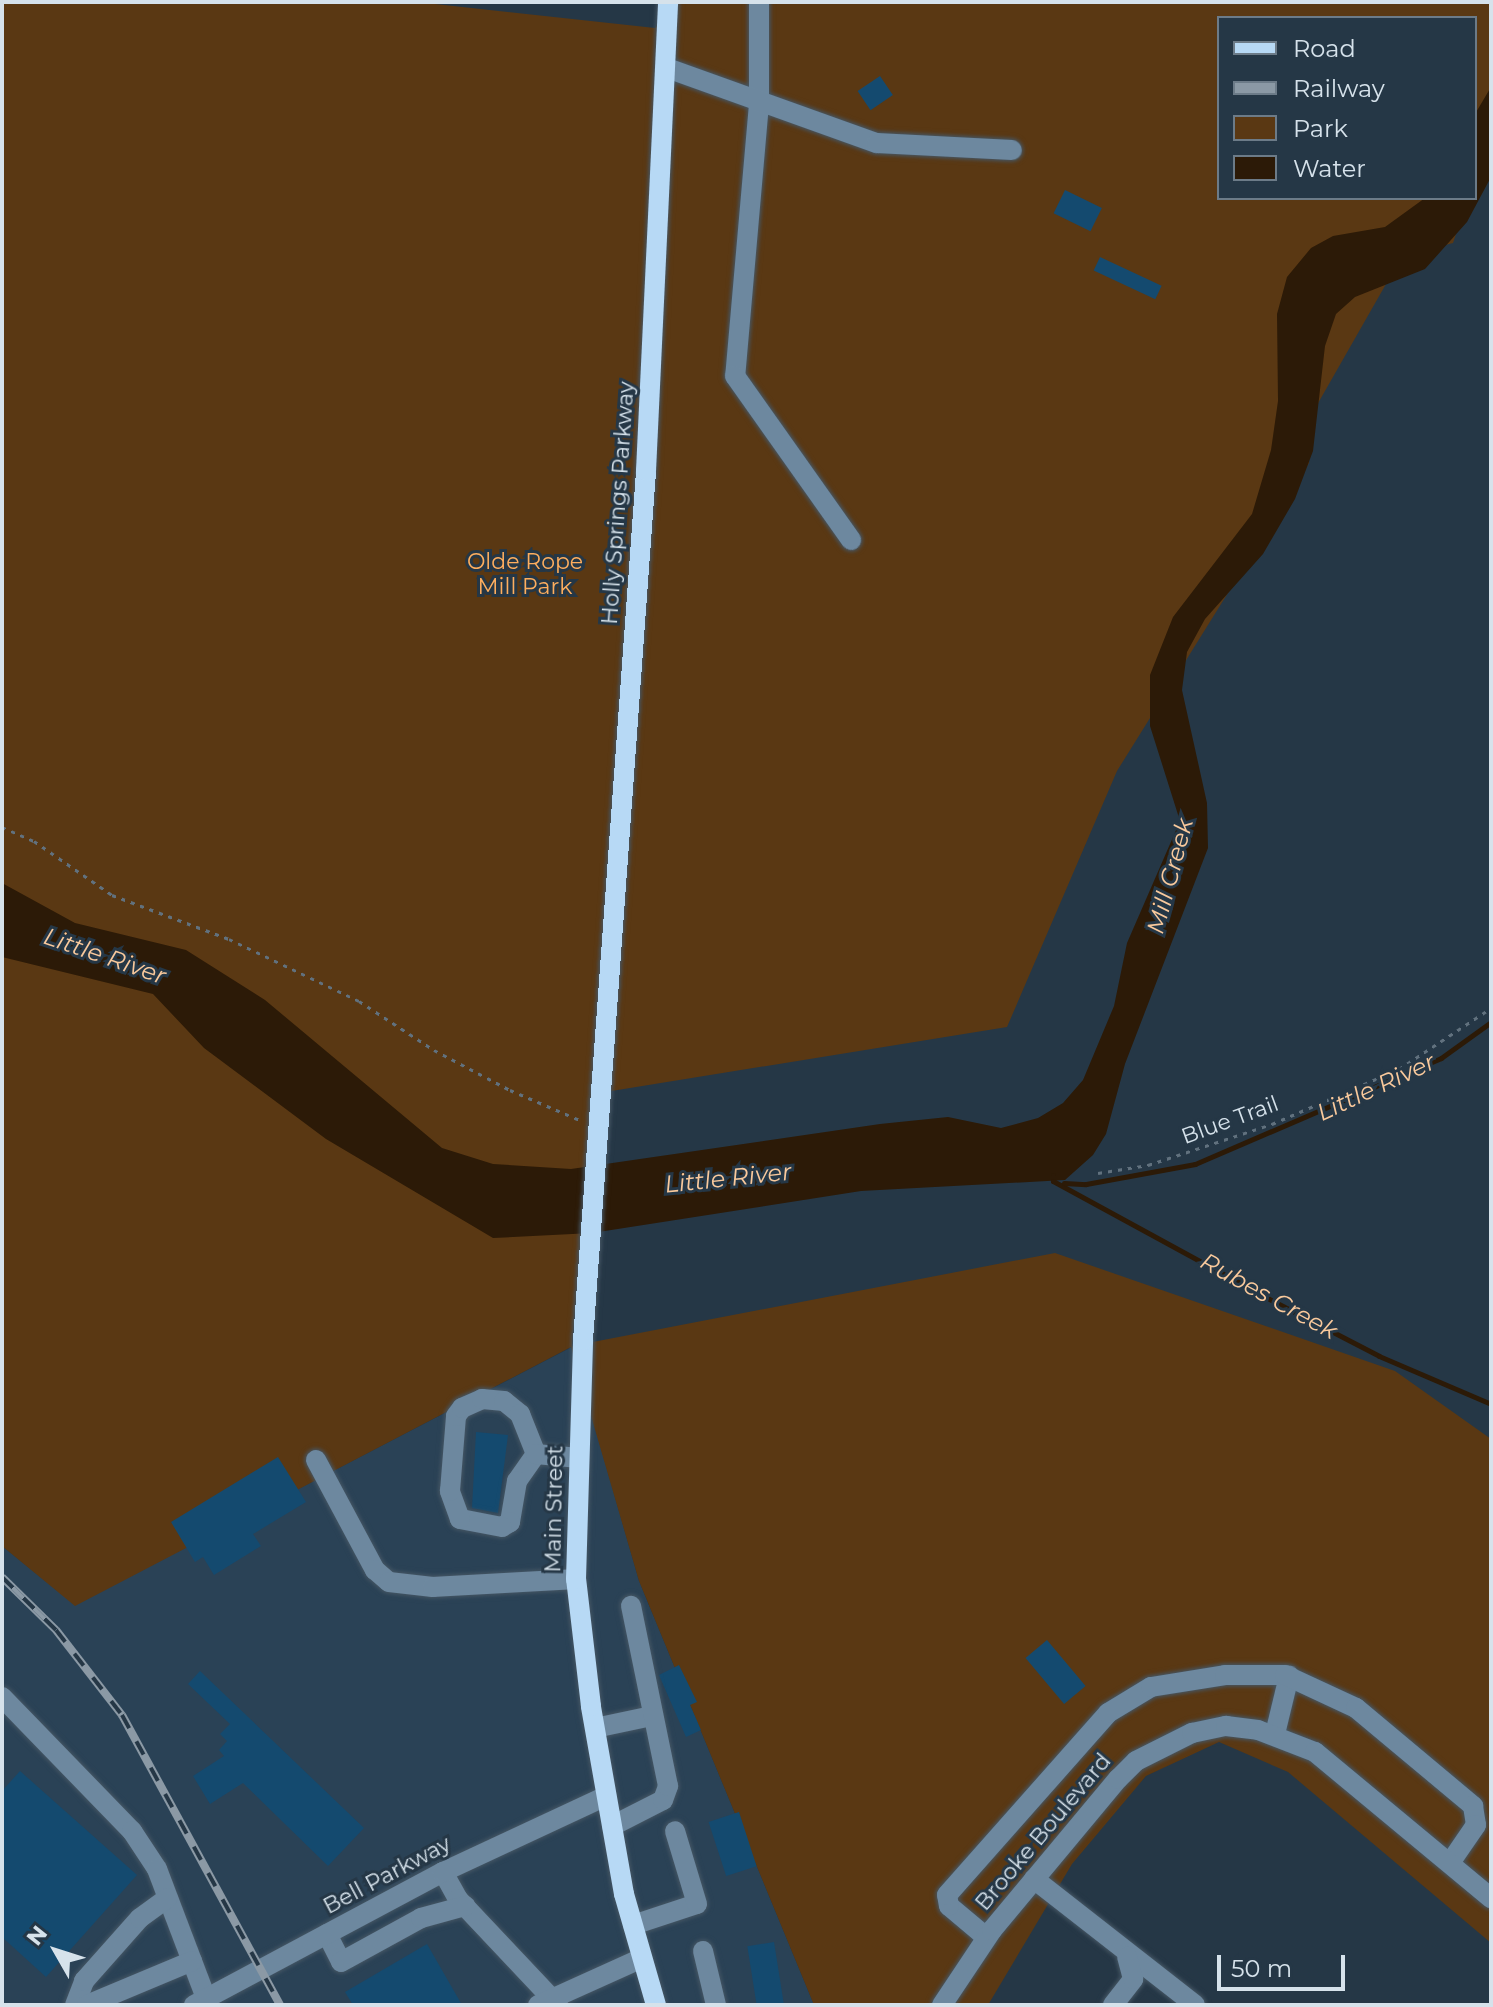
<!DOCTYPE html>
<style>
body{margin:0}
#map{position:relative;width:1493px;height:2007px;overflow:hidden;background:#253746;font-family:Montserrat,sans-serif}
div>[style]{position:absolute}
.built>*{inset:0;background:#2a4256}
.green>*{inset:0;background:#5a3813}
.water>*{inset:0;background:#2c1a07}
.stream>*{height:5px;margin:-2.5px;padding:0 2.5px;transform-origin:2.5px;border-radius:2.5px;background:#2c1a07}
.building>*{inset:0;background:#144a6f;transform-origin:0 0}
.path>*{height:3px;margin-top:-1.5px;transform-origin:0;background:repeating-linear-gradient(90deg,#61717e 0 4px,transparent 0 10px)}
.roads{filter:drop-shadow(0 0 2px #455664) drop-shadow(0 0 2px #455664)}
.minor>*{height:20px;margin:-10px;padding:0 10px;transform-origin:10px;border-radius:10px;background:#6d889f}
.major>*{height:20px;margin:-10px;padding:0 10px;transform-origin:10px;border-radius:10px;background:#b7d9f5}
.rail>*{height:8px;margin-top:-4px;transform-origin:0;background:repeating-linear-gradient(90deg,#253746 0 15px,#8b99a5 0 30px);box-sizing:border-box;border-block:2px solid #8b99a5}
span{translate:-50% -50%;white-space:nowrap;text-align:center;line-height:1.15;-webkit-text-stroke:6px #253746;paint-order:stroke}
.street-label{font-size:22px;color:#d6e2eb}
.park-label{font-size:22px;color:#feae5e}
.water-label{font-size:24px;color:#f9c99c;font-style:italic}
.frame{position:absolute;inset:0;border:4px solid #d6e2eb;pointer-events:none}
.legend{position:absolute;left:1217px;top:16px;width:260px;height:184px;box-sizing:border-box;background:#253746;border:2px solid #6c7b88;margin:0;padding:10px 14px;list-style:none;font-size:24px;color:#d6e2eb}
.legend li{display:flex;align-items:center;gap:16px;height:40px}
.legend b{width:40px;border:2px solid #6c7b88}
.north{position:absolute;left:16px;top:1911px;width:80px;height:80px;-webkit-text-stroke:6px #253746;paint-order:stroke;rotate:309deg;font-size:22px;font-weight:700;line-height:32px;text-align:center;color:#d6e2eb}
.north::after{content:'';display:block;margin:auto;width:28px;height:36px;background:#d6e2eb;clip-path:polygon(50% 0,100% 100%,50% 72%,0 100%)}
.scale{position:absolute;left:1217px;top:1955px;width:128px;height:36px;box-sizing:border-box;border:4px solid #d6e2eb;border-top:0;padding-left:10px;font-size:24px;line-height:28px;white-space:nowrap;color:#d6e2eb;-webkit-text-stroke:6px #253746;paint-order:stroke}
</style>
<div id="map">
<div class="built">
<i style="clip-path:polygon(572px 1347px,639px 1581px,814px 2005px,2px 2005px,2px 1546px,75px 1605px)"></i>
</div>
<div class="green">
<i style="clip-path:polygon(2px 2px,417px 2px,655px 28px,675px 2px,1491px 2px,1491px 133px,1475px 179px,1475px 18px,1219px 18px,1219px 198px,1468px 198px,1453px 243px,1402px 256px,1309px 419px,1309px 463px,1117px 771px,1007px 1027px,593px 1094px,572px 1346px,1055px 1253px,1395px 1371px,1491px 1439px,1491px 1943px,1288px 1772px,1219px 1742px,1146px 1776px,1072px 1864px,988px 2005px,814px 2005px,639px 1581px,571px 1347px,75px 1606px,2px 1546px)"></i>
</div>
<div class="water">
<i style="clip-path:polygon(1491px 87px,1491px 177px,1467px 222px,1425px 269px,1355px 297px,1336px 314px,1325px 346px,1313px 451px,1295px 499px,1263px 554px,1205px 619px,1187px 652px,1182px 690px,1207px 803px,1208px 848px,1125px 1064px,1106px 1134px,1093px 1155px,1065px 1180px,861px 1191px,592px 1233px,493px 1238px,326px 1139px,204px 1048px,153px 994px,2px 957px,2px 883px,75px 923px,186px 950px,265px 1000px,442px 1148px,493px 1164px,571px 1169px,880px 1124px,948px 1117px,1001px 1128px,1038px 1118px,1063px 1103px,1083px 1080px,1114px 1006px,1127px 943px,1180px 821px,1150px 726px,1150px 675px,1173px 617px,1252px 514px,1271px 450px,1278px 401px,1277px 314px,1287px 277px,1311px 248px,1333px 236px,1385px 227px,1425px 198px,1475px 198px,1475px 114px)"></i>
</div>
<div class="stream">
<i style="left:1053px;top:1175px;width:6px;rotate:90deg"></i>
<i style="left:1053px;top:1181px;width:253px;rotate:28.6deg"></i>
<i style="left:1275px;top:1302px;width:117px;rotate:27.4deg"></i>
<i style="left:1379px;top:1356px;width:122px;rotate:23.2deg"></i>
<i style="left:1064px;top:1183px;width:22px;rotate:3deg"></i>
<i style="left:1086px;top:1184px;width:111px;rotate:-10.4deg"></i>
<i style="left:1195px;top:1164px;width:268px;rotate:-23.3deg"></i>
<i style="left:1441px;top:1058px;width:62px;rotate:-35.8deg"></i>
</div>
<div class="building">
<i style="left:880px;top:76px;width:23px;height:27px;rotate:56deg"></i>
<i style="left:1065px;top:190px;width:41px;height:26px;rotate:26deg"></i>
<i style="left:1100px;top:257px;width:68px;height:15px;rotate:25deg"></i>
<i style="clip-path:polygon(476px 1432px,508px 1435px,498px 1513px,472px 1508px)"></i>
<i style="clip-path:polygon(278px 1457px,306px 1502px,253px 1534px,261px 1546px,214px 1575px,203px 1557px,195px 1562px,171px 1522px)"></i>
<i style="left:1047px;top:1640px;width:60px;height:28px;rotate:50deg"></i>
<i style="clip-path:polygon(679px 1665px,697px 1702px,690px 1705px,701px 1730px,686px 1737px,659px 1675px)"></i>
<i style="clip-path:polygon(200px 1671px,364px 1828px,328px 1866px,243px 1783px,210px 1804px,193px 1776px,224px 1756px,219px 1750px,227px 1741px,220px 1734px,230px 1724px,188px 1684px)"></i>
<i style="clip-path:polygon(20px 1771px,137px 1875px,46px 1977px,2px 1937px,2px 1791px)"></i>
<i style="left:739px;top:1812px;width:57px;height:32px;rotate:72deg"></i>
<i style="left:774px;top:1942px;width:64px;height:27px;rotate:81deg"></i>
<i style="clip-path:polygon(427px 1944px,462px 2005px,353px 2005px,345px 1992px)"></i>
</div>
<div class="path">
<i style="left:2px;top:827px;width:35px;rotate:24deg"></i>
<i style="left:34px;top:841px;width:95px;rotate:34.7deg"></i>
<i style="left:112px;top:895px;width:125px;rotate:20.6deg"></i>
<i style="left:229px;top:939px;width:144px;rotate:25.5deg"></i>
<i style="left:359px;top:1001px;width:90px;rotate:33.2deg"></i>
<i style="left:434px;top:1050px;width:86px;rotate:27.8deg"></i>
<i style="left:510px;top:1090px;width:78px;rotate:23.3deg"></i>
<i style="left:1098px;top:1173px;width:51px;rotate:-9.1deg"></i>
<i style="left:1148px;top:1165px;width:131px;rotate:-18.3deg"></i>
<i style="left:1272px;top:1124px;width:138px;rotate:-23.4deg"></i>
<i style="left:1399px;top:1069px;width:110px;rotate:-33.5deg"></i>
</div>
<div class="roads">
<div class="minor">
<i style="left:759px;top:2px;width:102px;rotate:90deg"></i>
<i style="left:759px;top:104px;width:273px;rotate:95deg"></i>
<i style="left:735px;top:376px;width:201px;rotate:54.7deg"></i>
<i style="left:667px;top:68px;width:223px;rotate:19.7deg"></i>
<i style="left:877px;top:143px;width:135px;rotate:3deg"></i>
<i style="left:536px;top:1454px;width:33px;rotate:125deg"></i>
<i style="left:517px;top:1481px;width:42px;rotate:99.7deg"></i>
<i style="left:510px;top:1522px;width:9px;rotate:148deg"></i>
<i style="left:502px;top:1527px;width:43px;rotate:-169.2deg"></i>
<i style="left:460px;top:1519px;width:30px;rotate:-110deg"></i>
<i style="left:450px;top:1491px;width:75px;rotate:-85.4deg"></i>
<i style="left:456px;top:1416px;width:10px;rotate:-53deg"></i>
<i style="left:462px;top:1408px;width:22px;rotate:-24deg"></i>
<i style="left:482px;top:1399px;width:22px;rotate:5deg"></i>
<i style="left:504px;top:1401px;width:21px;rotate:39deg"></i>
<i style="left:520px;top:1414px;width:43px;rotate:68.2deg"></i>
<i style="left:536px;top:1454px;width:43px;rotate:5.3deg"></i>
<i style="left:316px;top:1460px;width:125px;rotate:61.8deg"></i>
<i style="left:375px;top:1570px;width:18px;rotate:41deg"></i>
<i style="left:389px;top:1582px;width:44px;rotate:6.5deg"></i>
<i style="left:433px;top:1587px;width:143px;rotate:-3.2deg"></i>
<i style="left:2px;top:1697px;width:187px;rotate:45.9deg"></i>
<i style="left:132px;top:1831px;width:45px;rotate:56.7deg"></i>
<i style="left:157px;top:1869px;width:138px;rotate:69.2deg"></i>
<i style="left:595px;top:1728px;width:58px;rotate:-11.9deg"></i>
<i style="left:1275px;top:1734px;width:60px;rotate:-76.4deg"></i>
<i style="left:612px;top:1826px;width:57px;rotate:-27deg"></i>
<i style="left:663px;top:1800px;width:15px;rotate:-70deg"></i>
<i style="left:668px;top:1786px;width:184px;rotate:-101.6deg"></i>
<i style="left:443px;top:1872px;width:31px;rotate:61deg"></i>
<i style="left:458px;top:1899px;width:146px;rotate:46.7deg"></i>
<i style="left:1034px;top:1879px;width:204px;rotate:38deg"></i>
<i style="left:633px;top:1925px;width:67px;rotate:-18.2deg"></i>
<i style="left:697px;top:1904px;width:76px;rotate:-106.8deg"></i>
<i style="left:327px;top:1934px;width:31px;rotate:63deg"></i>
<i style="left:341px;top:1962px;width:91px;rotate:-28.8deg"></i>
<i style="left:421px;top:1918px;width:46px;rotate:-15.3deg"></i>
<i style="left:986px;top:1937px;width:48px;rotate:-140deg"></i>
<i style="left:949px;top:1906px;width:11px;rotate:-100deg"></i>
<i style="left:947px;top:1895px;width:243px;rotate:-48.5deg"></i>
<i style="left:1108px;top:1713px;width:50px;rotate:-31.2deg"></i>
<i style="left:1151px;top:1687px;width:75px;rotate:-9.2deg"></i>
<i style="left:1225px;top:1675px;width:60px"></i>
<i style="left:1285px;top:1675px;width:78px;rotate:24.9deg"></i>
<i style="left:1356px;top:1708px;width:153px;rotate:39.9deg"></i>
<i style="left:1473px;top:1806px;width:19px;rotate:81deg"></i>
<i style="left:1476px;top:1825px;width:46px;rotate:124.4deg"></i>
<i style="left:703px;top:1951px;width:56px;rotate:76.5deg"></i>
<i style="left:75px;top:2005px;width:26px;rotate:-69deg"></i>
<i style="left:84px;top:1981px;width:84px;rotate:-48.4deg"></i>
<i style="left:140px;top:1918px;width:34px;rotate:-36deg"></i>
<i style="left:87px;top:2005px;width:114px;rotate:-22.7deg"></i>
<i style="left:194px;top:2005px;width:282px;rotate:-28.1deg"></i>
<i style="left:443px;top:1872px;width:180px;rotate:-25deg"></i>
<i style="left:538px;top:2005px;width:114px;rotate:-24.3deg"></i>
<i style="left:942px;top:2005px;width:90px;rotate:-56.3deg"></i>
<i style="left:992px;top:1930px;width:197px;rotate:-50.2deg"></i>
<i style="left:1118px;top:1779px;width:25px;rotate:-45deg"></i>
<i style="left:1136px;top:1761px;width:63px;rotate:-26.6deg"></i>
<i style="left:1192px;top:1733px;width:35px;rotate:-12deg"></i>
<i style="left:1226px;top:1726px;width:32px;rotate:7deg"></i>
<i style="left:1258px;top:1730px;width:61px;rotate:21.1deg"></i>
<i style="left:1315px;top:1752px;width:229px;rotate:39.7deg"></i>
<i style="left:1113px;top:2005px;width:33px;rotate:-52deg"></i>
<i style="left:1133px;top:1979px;width:23px;rotate:-105deg"></i>
</div>
<div class="major">
<i style="left:656px;top:2005px;width:116px;rotate:-106.1deg"></i>
<i style="left:624px;top:1894px;width:191px;rotate:-100deg"></i>
<i style="left:591px;top:1706px;width:128px;rotate:-96.7deg"></i>
<i style="left:576px;top:1579px;width:239px;rotate:-88.3deg"></i>
<i style="left:583px;top:1340px;width:871px;rotate:-85.85deg"></i>
<i style="left:646px;top:471px;width:470px;rotate:-87.3deg"></i>
</div>
</div>
<div class="rail">
<i style="left:2px;top:1577px;width:76px;rotate:44.5deg"></i>
<i style="left:56px;top:1630px;width:108px;rotate:52.2deg"></i>
<i style="left:122px;top:1715px;width:330px;rotate:61.4deg"></i>
</div>
<div class="street-label">
<span style="left:618px;top:503px;rotate:-86deg">Holly Springs Parkway</span>
<span style="left:1230px;top:1120px;rotate:-20deg">Blue Trail</span>
<span style="left:554px;top:1509px;rotate:-89deg">Main Street</span>
<span style="left:1043px;top:1832px;rotate:-50deg">Brooke Boulevard</span>
<span style="left:387px;top:1875px;rotate:-28deg">Bell Parkway</span>
</div>
<div class="park-label">
<span style="left:525px;top:574px">Olde Rope<br>Mill Park</span>
</div>
<div class="water-label">
<span style="left:1170px;top:876px;rotate:-75deg">Mill Creek</span>
<span style="left:105px;top:956px;rotate:19deg">Little River</span>
<span style="left:1376px;top:1087px;rotate:-25deg">Little River</span>
<span style="left:728px;top:1178px;rotate:-6deg">Little River</span>
<span style="left:1269px;top:1296px;rotate:29deg">Rubes Creek</span>
</div>
<div class="frame"></div>
<ul class="legend">
<li><b style="height:10px;background:#b7d9f5"></b>Road</li>
<li><b style="height:10px;background:#8b99a5"></b>Railway</li>
<li><b style="height:22px;background:#5a3813"></b>Park</li>
<li><b style="height:22px;background:#2c1a07"></b>Water</li>
</ul>
<div class="north">N</div>
<div class="scale">50 m</div>
</div>
